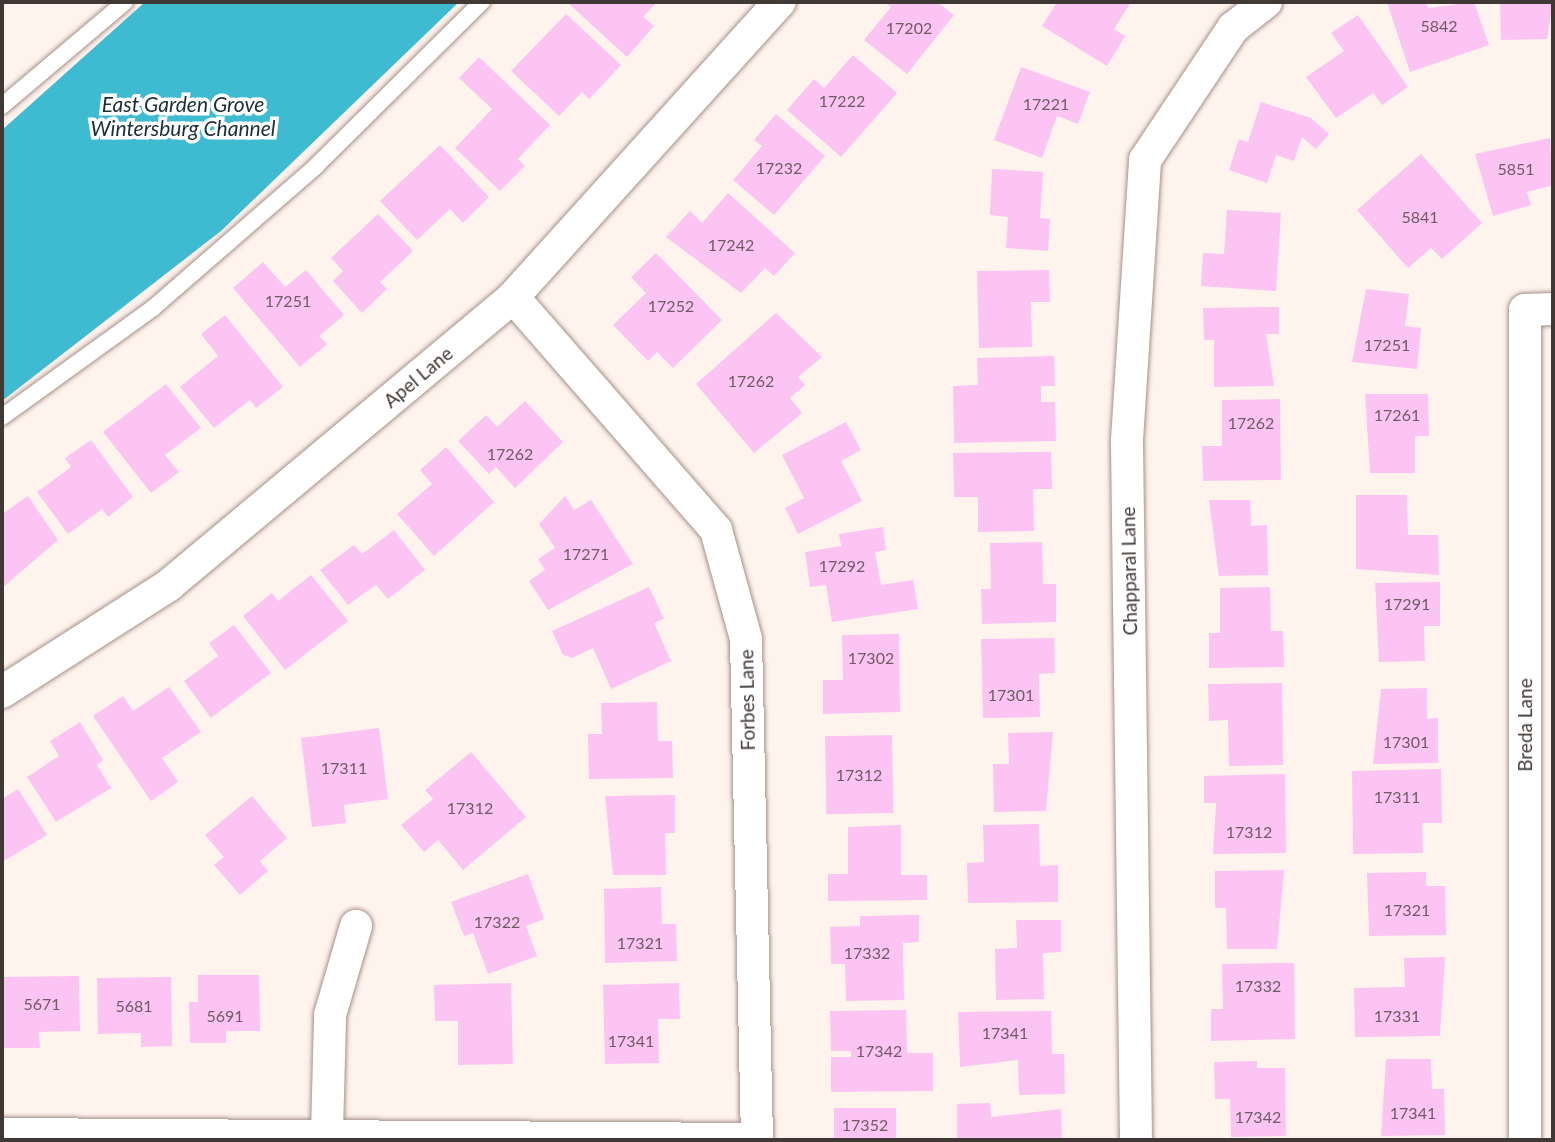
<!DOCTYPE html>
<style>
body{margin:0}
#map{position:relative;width:1555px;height:1142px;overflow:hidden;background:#fff3ee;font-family:Lato,sans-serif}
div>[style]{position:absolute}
.water>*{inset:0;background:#3fbbd1}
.building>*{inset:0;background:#fcc4f3;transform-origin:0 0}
.roads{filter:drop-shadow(0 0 2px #a4918a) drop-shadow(0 0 2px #a4918a)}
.service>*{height:16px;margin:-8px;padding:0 8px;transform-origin:8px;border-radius:8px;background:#fff}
.minor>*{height:32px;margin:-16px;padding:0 16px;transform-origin:16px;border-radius:16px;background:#fff}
span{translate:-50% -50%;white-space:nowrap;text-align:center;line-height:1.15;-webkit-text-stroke:7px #fff;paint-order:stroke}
.number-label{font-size:16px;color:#6f5b64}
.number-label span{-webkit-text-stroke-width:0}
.street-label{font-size:19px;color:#403835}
.water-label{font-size:21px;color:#1a2f34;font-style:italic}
.frame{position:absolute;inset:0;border:4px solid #403835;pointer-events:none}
</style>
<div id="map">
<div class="water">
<i style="clip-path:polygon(145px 2px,459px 2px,221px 231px,2px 401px,2px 130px)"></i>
</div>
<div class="building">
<i style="clip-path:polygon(567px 2px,657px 2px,643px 17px,654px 26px,627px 57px)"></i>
<i style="clip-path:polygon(884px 2px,937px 2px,954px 15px,907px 74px,864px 40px,891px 7px)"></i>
<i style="clip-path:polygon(1057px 2px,1131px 2px,1114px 29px,1125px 36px,1107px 66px,1042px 26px)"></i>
<i style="clip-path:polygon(1387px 2px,1426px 2px,1428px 8px,1474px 2px,1489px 45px,1410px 72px)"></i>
<i style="clip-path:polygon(1500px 2px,1553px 2px,1547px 39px,1501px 40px)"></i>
<i style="clip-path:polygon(566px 14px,621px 65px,589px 99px,582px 92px,559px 116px,511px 71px)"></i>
<i style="clip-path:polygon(1358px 15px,1408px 87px,1382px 105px,1373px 93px,1336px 118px,1306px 77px,1344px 51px,1331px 33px)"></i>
<i style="clip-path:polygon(853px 55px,897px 93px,841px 157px,787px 110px,814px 79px,824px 88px)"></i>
<i style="clip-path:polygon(479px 57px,550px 125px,518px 159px,525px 166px,500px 191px,455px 148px,492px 109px,459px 78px)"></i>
<i style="clip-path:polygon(1021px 67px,1090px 92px,1078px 124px,1057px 116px,1042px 158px,994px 140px)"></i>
<i style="clip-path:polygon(1261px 102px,1311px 118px,1329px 134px,1316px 149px,1302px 137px,1294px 161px,1276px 155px,1267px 183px,1229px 170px,1239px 139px,1248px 142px)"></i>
<i style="clip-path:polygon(776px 114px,825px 156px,774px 215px,733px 180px,762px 146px,754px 140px)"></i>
<i style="clip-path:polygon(1550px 138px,1553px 185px,1527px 192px,1531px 205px,1493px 216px,1475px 154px)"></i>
<i style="clip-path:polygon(440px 145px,489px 197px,463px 223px,450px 209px,417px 240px,380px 201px)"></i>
<i style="clip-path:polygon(1421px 154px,1482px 223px,1442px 259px,1431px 248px,1408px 268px,1357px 210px)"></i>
<i style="clip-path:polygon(992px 169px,1043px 172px,1040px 218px,1050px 219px,1048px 251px,1006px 248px,1008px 217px,990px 215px)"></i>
<i style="clip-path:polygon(728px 193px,795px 253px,774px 276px,765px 268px,741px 293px,666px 237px,690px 211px,702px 223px)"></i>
<i style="clip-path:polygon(1227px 210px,1281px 213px,1276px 291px,1201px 286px,1203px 253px,1224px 254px)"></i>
<i style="clip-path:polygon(378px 214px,413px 251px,380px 282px,387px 289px,362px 313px,333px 281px,343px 271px,331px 258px)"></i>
<i style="clip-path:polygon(656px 253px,722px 320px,673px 368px,657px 352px,648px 361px,613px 325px,646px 293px,631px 277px)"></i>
<i style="clip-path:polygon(263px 262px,285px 287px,306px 270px,344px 315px,319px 336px,327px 344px,300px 367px,233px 288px)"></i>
<i style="clip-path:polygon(1049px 270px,1050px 302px,1031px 302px,1032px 347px,979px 348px,977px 271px)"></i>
<i style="clip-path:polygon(1366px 289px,1409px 294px,1405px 326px,1421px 328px,1417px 369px,1352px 362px)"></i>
<i style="clip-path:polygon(1279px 307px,1279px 334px,1266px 334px,1274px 386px,1214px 387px,1214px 340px,1204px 340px,1203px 308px)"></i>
<i style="clip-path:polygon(776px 313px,822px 357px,798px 377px,805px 385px,790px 398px,802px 413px,754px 453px,696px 384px)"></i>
<i style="clip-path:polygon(225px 315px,283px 387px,256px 408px,250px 400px,214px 428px,180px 387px,218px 356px,201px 334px)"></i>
<i style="clip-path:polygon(1054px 356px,1055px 386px,1041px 386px,1041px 402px,1055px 402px,1056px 441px,954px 443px,953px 386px,978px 385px,977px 358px)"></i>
<i style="clip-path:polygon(166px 384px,201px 428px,165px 455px,179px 472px,151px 493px,103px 432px)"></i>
<i style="clip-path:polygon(1365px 394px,1428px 394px,1429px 436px,1415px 436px,1415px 473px,1370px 473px)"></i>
<i style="clip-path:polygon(1280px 399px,1281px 480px,1203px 481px,1202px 446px,1222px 446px,1222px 400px)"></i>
<i style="clip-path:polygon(525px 401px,563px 442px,515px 488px,496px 467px,489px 474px,458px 441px,486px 415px,497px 427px)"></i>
<i style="clip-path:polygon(846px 422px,861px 450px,841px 461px,862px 501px,798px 534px,785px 508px,804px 498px,782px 455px)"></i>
<i style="clip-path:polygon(91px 440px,133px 497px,108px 517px,102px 509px,68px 534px,37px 492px,71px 467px,65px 458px)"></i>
<i style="clip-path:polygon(446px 447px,494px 502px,434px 556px,397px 514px,432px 484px,420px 470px)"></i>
<i style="clip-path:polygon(1051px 452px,1052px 489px,1033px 489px,1034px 531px,978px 532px,978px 497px,954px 497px,953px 453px)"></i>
<i style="clip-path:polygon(1356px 495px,1407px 495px,1408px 535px,1438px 535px,1439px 575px,1356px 569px)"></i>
<i style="clip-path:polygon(28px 496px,58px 540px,2px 588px,2px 514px)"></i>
<i style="clip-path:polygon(565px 496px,574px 510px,591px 500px,633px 564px,548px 610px,529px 581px,545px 570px,538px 559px,555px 548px,539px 524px)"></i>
<i style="clip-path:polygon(1209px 500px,1250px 500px,1251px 526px,1267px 525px,1268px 575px,1219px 576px)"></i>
<i style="clip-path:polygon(883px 527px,886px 550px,875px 552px,881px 585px,913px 580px,918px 609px,832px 622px,826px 585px,810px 587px,805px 552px,841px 546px,839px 534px)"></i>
<i style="clip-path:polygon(394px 530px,425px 570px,388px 599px,376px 585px,348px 605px,320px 570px,354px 545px,362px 554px)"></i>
<i style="clip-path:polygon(1042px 542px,1043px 584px,1056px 584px,1056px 622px,982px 624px,981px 589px,991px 589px,990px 543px)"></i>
<i style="clip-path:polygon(311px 575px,348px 621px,285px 670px,243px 616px,272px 593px,278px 601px)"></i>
<i style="clip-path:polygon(1440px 582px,1440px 626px,1424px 626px,1425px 661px,1379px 662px,1375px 583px)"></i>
<i style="clip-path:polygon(649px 587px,664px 619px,654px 623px,671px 661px,611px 689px,593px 648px,572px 658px,563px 655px,552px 631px)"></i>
<i style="clip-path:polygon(1270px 587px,1271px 631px,1283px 631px,1284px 667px,1209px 668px,1209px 633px,1220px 633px,1220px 588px)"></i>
<i style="clip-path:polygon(234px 625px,271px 673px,211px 718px,184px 681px,218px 656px,209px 643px)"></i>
<i style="clip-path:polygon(899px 634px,900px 712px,823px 714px,823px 680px,843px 680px,842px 635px)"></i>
<i style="clip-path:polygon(1054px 638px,1055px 673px,1039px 674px,1040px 717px,983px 718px,981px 639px)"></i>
<i style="clip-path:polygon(1282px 683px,1283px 765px,1229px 766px,1228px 720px,1209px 721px,1208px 684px)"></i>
<i style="clip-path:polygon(169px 687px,201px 732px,162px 758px,178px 782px,151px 801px,93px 716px,123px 696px,133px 711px)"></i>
<i style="clip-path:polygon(1427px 688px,1427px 719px,1438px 718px,1438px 763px,1373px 764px,1381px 689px)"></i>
<i style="clip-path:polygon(657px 702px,658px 741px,672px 741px,673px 778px,589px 779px,588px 734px,602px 734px,601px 703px)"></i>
<i style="clip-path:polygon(80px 722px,103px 760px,97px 765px,111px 788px,56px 822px,27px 777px,59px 756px,50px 741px)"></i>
<i style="clip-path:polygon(379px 728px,388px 799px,344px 805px,346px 823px,312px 827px,301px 738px)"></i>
<i style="clip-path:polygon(1053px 732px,1046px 811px,994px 812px,993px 764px,1009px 764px,1008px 733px)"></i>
<i style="left:892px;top:735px;width:78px;height:67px;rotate:89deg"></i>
<i style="clip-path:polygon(471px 752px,526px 817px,463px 870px,438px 840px,424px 852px,401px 825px,433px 799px,425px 790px)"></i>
<i style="clip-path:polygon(1441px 769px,1442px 823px,1422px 823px,1423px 853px,1353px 854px,1352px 771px)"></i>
<i style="clip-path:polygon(1285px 774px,1286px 853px,1213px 854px,1216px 803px,1204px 803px,1204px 776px)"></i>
<i style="clip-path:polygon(18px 789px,47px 835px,2px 862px,2px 799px)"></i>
<i style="clip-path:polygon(675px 795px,675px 833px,665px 833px,666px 875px,613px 875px,605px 796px)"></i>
<i style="clip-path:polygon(252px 796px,287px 838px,260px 861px,268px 871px,240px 895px,214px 865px,224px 857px,205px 835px)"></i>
<i style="clip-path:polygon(1039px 824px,1040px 866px,1058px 865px,1058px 902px,968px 903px,967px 863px,984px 862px,983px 825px)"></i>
<i style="clip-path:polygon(901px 825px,901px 875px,927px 875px,927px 900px,828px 901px,828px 874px,848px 874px,848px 827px)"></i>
<i style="clip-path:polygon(1284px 870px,1277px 949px,1227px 949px,1226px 908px,1215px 908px,1215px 871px)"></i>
<i style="clip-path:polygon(1426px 872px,1426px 886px,1445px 886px,1446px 935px,1369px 936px,1367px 873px)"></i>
<i style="clip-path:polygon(528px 874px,544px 919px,526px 926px,537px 956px,488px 974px,473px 933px,464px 936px,451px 902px)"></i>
<i style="clip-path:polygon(661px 887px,662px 924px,676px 924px,677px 961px,605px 963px,604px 889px)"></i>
<i style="clip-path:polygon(919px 915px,919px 942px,903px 943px,904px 1000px,846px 1001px,845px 964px,831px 964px,830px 927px,860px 926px,860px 916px)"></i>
<i style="clip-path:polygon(1016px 920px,1061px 920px,1061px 952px,1043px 953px,1044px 999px,996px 1000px,995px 949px,1017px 948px)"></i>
<i style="clip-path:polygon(1445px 957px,1440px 1036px,1355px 1037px,1354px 988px,1405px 987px,1404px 958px)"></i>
<i style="clip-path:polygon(1294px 963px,1295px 1039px,1211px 1041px,1211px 1009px,1223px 1009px,1222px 964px)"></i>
<i style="clip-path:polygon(198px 975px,259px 975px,260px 1031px,226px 1031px,226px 1043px,190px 1043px,189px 1002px,198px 1002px)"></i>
<i style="clip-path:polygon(79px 976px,80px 1031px,39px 1032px,40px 1048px,4px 1048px,3px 977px)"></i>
<i style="clip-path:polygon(171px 977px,172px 1046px,141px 1047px,141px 1033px,98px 1034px,97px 978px)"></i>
<i style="clip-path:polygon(511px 983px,513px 1064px,458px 1065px,458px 1021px,435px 1021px,434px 985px)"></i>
<i style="clip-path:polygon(679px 983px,680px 1019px,658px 1019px,659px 1063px,605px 1064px,603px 985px)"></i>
<i style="clip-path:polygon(906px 1010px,907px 1053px,933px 1053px,933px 1091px,831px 1092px,831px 1057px,851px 1057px,851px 1051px,831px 1051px,830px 1011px)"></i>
<i style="clip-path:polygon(1051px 1011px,1052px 1054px,1064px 1054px,1065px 1094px,1019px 1095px,1018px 1060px,960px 1067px,958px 1012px)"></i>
<i style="clip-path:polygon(1386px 1059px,1431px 1059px,1432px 1089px,1444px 1089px,1445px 1135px,1381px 1136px)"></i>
<i style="clip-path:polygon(1257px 1061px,1257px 1068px,1285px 1068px,1286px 1136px,1231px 1137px,1230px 1099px,1215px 1099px,1214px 1062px)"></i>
<i style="clip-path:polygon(990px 1103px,991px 1117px,1061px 1109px,1062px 1140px,957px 1140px,957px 1104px)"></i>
<i style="left:896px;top:1108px;width:32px;height:62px;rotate:90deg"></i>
</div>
<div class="roads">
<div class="service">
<i style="left:2px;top:106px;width:161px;rotate:-40.2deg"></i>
<i style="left:2px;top:417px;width:186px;rotate:-35.8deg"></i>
<i style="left:153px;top:308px;width:215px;rotate:-41deg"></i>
<i style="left:315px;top:167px;width:235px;rotate:-44.7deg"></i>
</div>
<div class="minor">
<i style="left:513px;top:297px;width:309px;rotate:48.9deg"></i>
<i style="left:716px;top:530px;width:113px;rotate:74.6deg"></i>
<i style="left:746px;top:639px;width:501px;rotate:88.74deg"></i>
<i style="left:2px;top:692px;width:198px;rotate:-32.6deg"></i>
<i style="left:169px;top:585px;width:449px;rotate:-39.9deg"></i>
<i style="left:513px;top:297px;width:398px;rotate:-47.9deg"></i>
<i style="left:327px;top:1133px;width:118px;rotate:-88.5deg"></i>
<i style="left:330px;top:1015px;width:93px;rotate:-73.7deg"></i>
<i style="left:2px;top:1134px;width:755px;rotate:0.38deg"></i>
<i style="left:1136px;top:1140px;width:700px;rotate:-90.74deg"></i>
<i style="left:1127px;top:440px;width:281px;rotate:-86.3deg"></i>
<i style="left:1145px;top:160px;width:159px;rotate:-56.3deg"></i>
<i style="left:1233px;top:28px;width:42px;rotate:-38.2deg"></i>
<i style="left:1525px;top:1140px;width:830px;rotate:-90deg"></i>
<i style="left:1525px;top:310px;width:28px;rotate:-2deg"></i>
</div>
</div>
<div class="number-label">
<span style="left:1439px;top:26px">5842</span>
<span style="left:909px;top:28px">17202</span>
<span style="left:842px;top:101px">17222</span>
<span style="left:1046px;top:104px">17221</span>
<span style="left:779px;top:168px">17232</span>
<span style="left:1516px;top:169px">5851</span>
<span style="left:1420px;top:217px">5841</span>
<span style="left:731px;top:245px">17242</span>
<span style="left:288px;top:301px">17251</span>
<span style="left:671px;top:306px">17252</span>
<span style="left:1387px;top:345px">17251</span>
<span style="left:751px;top:381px">17262</span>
<span style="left:1397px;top:415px">17261</span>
<span style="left:1251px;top:423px">17262</span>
<span style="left:510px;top:454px">17262</span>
<span style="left:586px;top:554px">17271</span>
<span style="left:842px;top:566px">17292</span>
<span style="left:1407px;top:604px">17291</span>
<span style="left:871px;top:658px">17302</span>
<span style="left:1011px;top:695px">17301</span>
<span style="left:1406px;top:742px">17301</span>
<span style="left:344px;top:768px">17311</span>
<span style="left:859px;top:775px">17312</span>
<span style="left:1397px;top:797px">17311</span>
<span style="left:470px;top:808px">17312</span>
<span style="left:1249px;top:832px">17312</span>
<span style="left:1407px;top:910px">17321</span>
<span style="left:497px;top:922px">17322</span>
<span style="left:640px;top:943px">17321</span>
<span style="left:867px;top:953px">17332</span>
<span style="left:1258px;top:986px">17332</span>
<span style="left:42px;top:1004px">5671</span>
<span style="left:134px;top:1006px">5681</span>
<span style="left:225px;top:1016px">5691</span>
<span style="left:1397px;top:1016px">17331</span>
<span style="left:1005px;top:1033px">17341</span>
<span style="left:631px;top:1041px">17341</span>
<span style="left:879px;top:1051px">17342</span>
<span style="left:1413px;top:1113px">17341</span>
<span style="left:1258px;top:1117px">17342</span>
<span style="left:865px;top:1125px">17352</span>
</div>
<div class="street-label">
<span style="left:418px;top:377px;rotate:-40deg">Apel Lane</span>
<span style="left:1129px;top:571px;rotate:-91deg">Chapparal Lane</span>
<span style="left:747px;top:700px;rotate:-91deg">Forbes Lane</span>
<span style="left:1525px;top:725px;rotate:-90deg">Breda Lane</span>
</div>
<div class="water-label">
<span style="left:183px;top:116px">East Garden Grove<br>Wintersburg Channel</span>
</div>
<div class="frame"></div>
</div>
